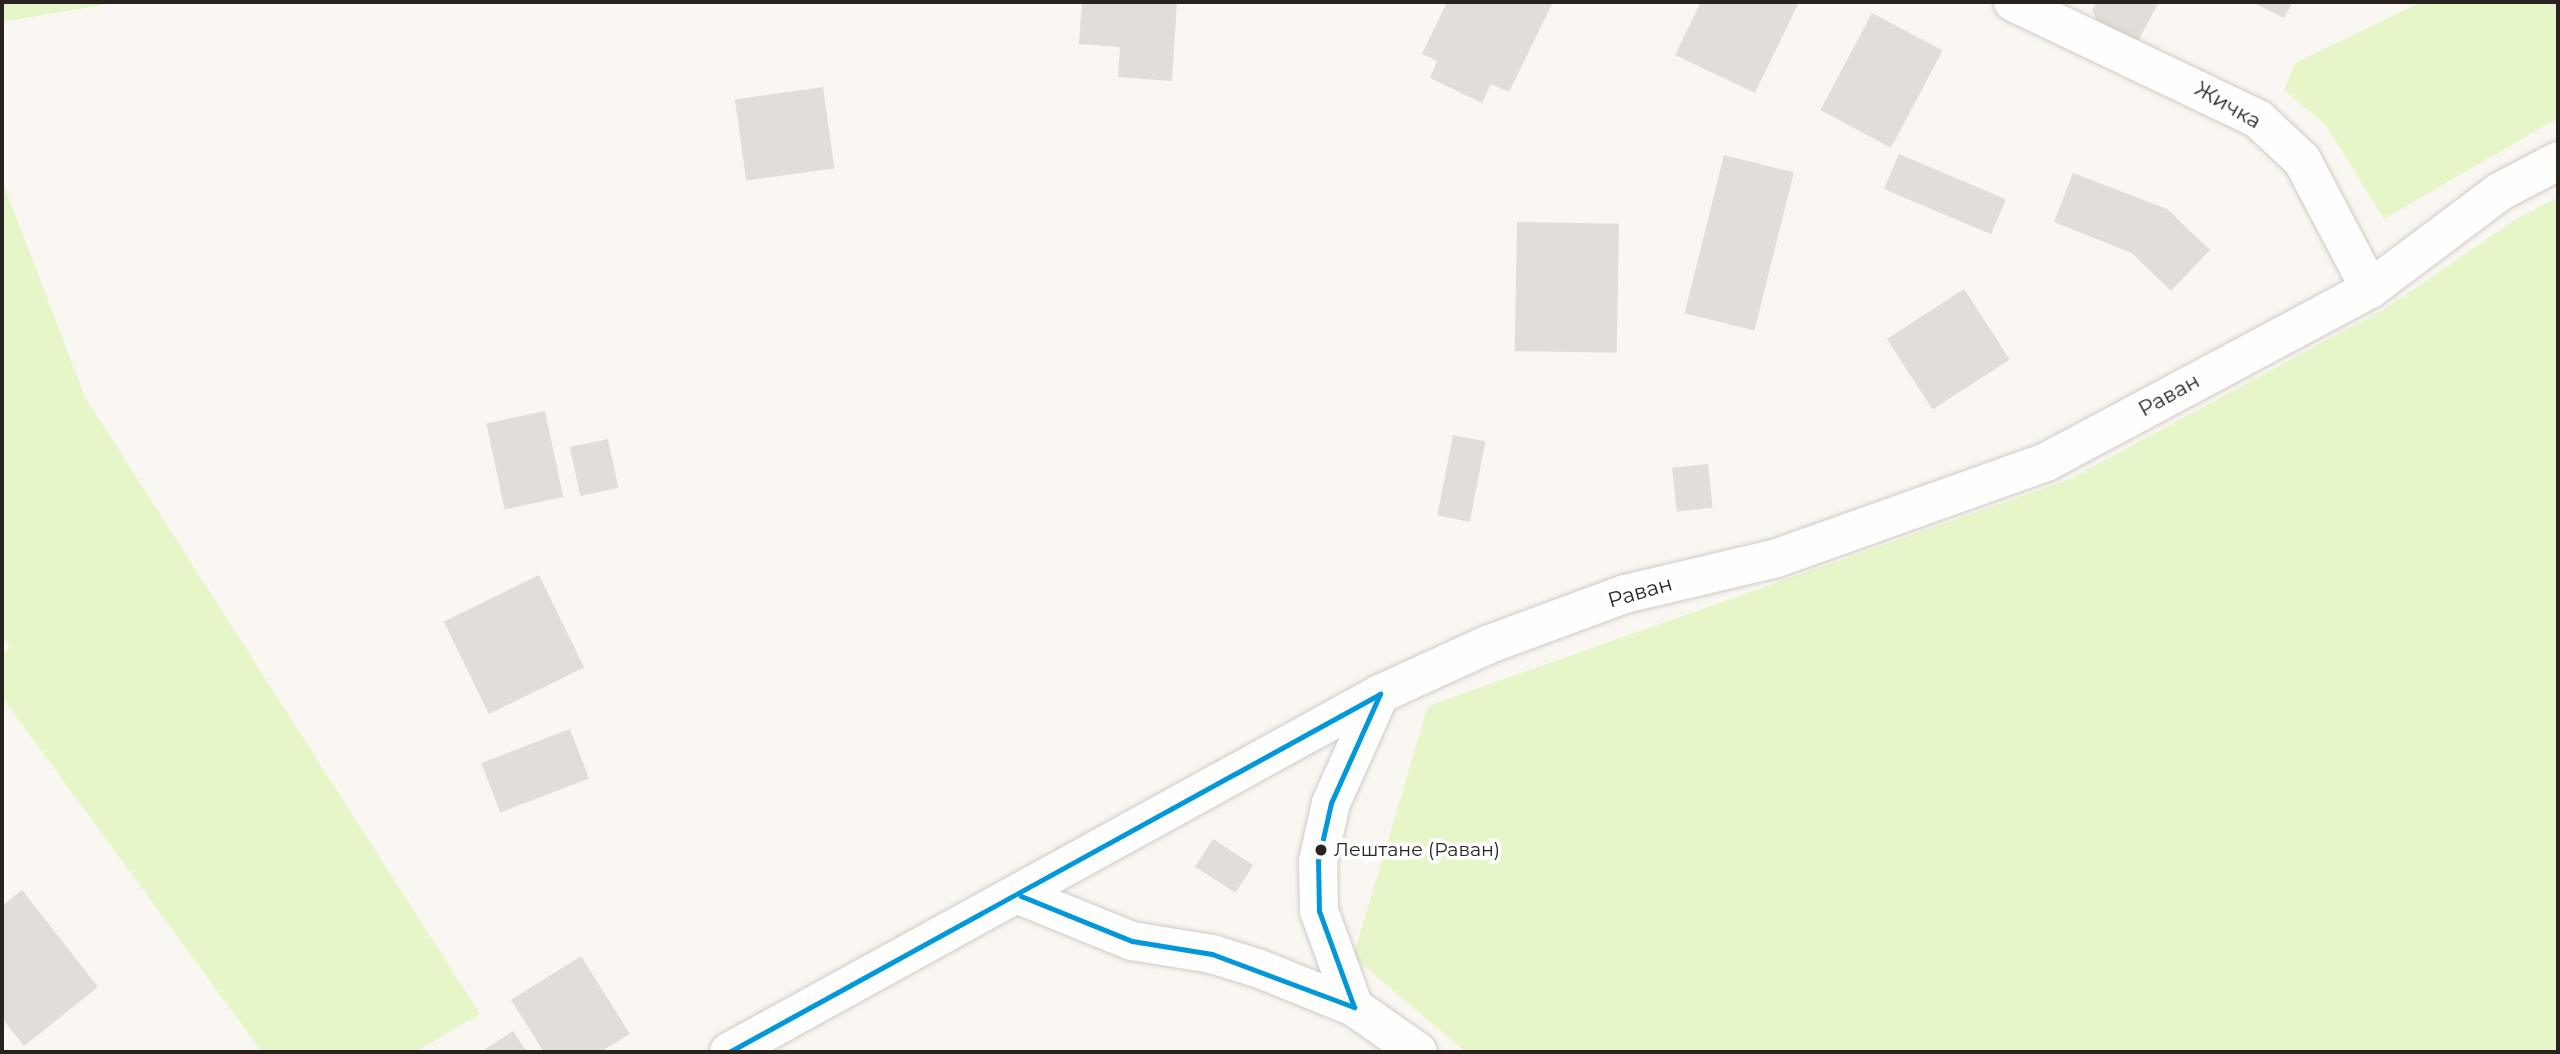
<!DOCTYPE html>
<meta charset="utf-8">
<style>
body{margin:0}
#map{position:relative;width:2560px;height:1054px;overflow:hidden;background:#faf6f2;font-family:Montserrat,sans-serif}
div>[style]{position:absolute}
.green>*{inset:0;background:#e6f6c8}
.building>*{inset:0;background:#e2ddd9;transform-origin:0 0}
.roads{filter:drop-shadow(0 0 2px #cfcac6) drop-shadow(0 0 2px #cfcac6)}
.minor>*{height:38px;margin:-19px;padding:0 19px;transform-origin:19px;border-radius:19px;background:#fefefd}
.bus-1>*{height:5px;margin:-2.5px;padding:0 2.5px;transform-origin:2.5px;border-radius:2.5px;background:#0098da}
.dots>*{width:19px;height:19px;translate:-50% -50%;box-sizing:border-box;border:4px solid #fff;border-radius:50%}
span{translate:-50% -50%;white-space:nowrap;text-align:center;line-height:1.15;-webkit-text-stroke:7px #fff;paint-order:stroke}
.bus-label{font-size:19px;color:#28231e}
.left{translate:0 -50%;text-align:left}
.street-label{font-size:21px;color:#28231e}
.frame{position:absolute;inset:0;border:4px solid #28231e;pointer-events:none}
</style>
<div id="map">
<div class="green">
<i style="clip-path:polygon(2px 2px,120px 2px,2px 22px)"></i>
<i style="clip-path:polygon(2421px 2px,2558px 2px,2558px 118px,2384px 219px,2326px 125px,2284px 90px,2295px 63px)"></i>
<i style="clip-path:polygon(2px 180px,85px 397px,480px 1014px,415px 1052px,262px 1052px,2px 697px,2px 654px,10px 647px,2px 636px)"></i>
<i style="clip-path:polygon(2558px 197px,2558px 1052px,1466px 1052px,1353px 957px,1428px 706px,2070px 479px,2386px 308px,2513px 221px)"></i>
</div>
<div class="building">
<i style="clip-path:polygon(1082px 2px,1177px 2px,1172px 81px,1118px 77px,1120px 47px,1079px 44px)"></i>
<i style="clip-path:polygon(1447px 2px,1553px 2px,1509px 92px,1491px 84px,1482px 103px,1430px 78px,1437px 61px,1422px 54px)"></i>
<i style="clip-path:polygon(1701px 2px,1799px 2px,1755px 93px,1675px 55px)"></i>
<i style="clip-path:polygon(2097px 2px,2159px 2px,2135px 47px,2102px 30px,2092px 10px)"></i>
<i style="clip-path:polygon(2252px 2px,2293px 2px,2284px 18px)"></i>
<i style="left:1872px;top:13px;width:80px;height:110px;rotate:28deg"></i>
<i style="left:823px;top:87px;width:82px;height:89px;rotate:82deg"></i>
<i style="left:1899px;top:154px;width:116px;height:38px;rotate:23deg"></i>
<i style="left:1724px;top:155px;width:72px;height:163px;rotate:14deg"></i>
<i style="clip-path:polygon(2073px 173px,2167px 209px,2210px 250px,2171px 291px,2132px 253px,2054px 222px)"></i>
<i style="left:1517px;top:222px;width:102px;height:129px;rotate:1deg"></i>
<i style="left:1964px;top:289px;width:84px;height:92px;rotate:57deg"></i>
<i style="left:545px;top:411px;width:88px;height:60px;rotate:78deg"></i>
<i style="left:1453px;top:435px;width:33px;height:82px;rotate:11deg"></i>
<i style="left:608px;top:439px;width:50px;height:39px;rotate:78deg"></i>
<i style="left:1708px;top:464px;width:44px;height:36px;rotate:84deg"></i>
<i style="left:539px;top:575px;width:103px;height:106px;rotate:64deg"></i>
<i style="left:570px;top:729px;width:53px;height:95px;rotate:69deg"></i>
<i style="left:1213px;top:839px;width:48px;height:33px;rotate:33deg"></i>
<i style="clip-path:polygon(22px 890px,98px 987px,24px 1046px,2px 1018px,2px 906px)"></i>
<i style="clip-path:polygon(581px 956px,630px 1034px,600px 1052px,544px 1052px,511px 1000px)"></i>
<i style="clip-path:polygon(513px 1031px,527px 1052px,481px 1052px)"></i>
</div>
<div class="roads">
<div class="minor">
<i style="left:2013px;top:2px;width:272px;rotate:25.5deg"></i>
<i style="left:2258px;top:119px;width:60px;rotate:43deg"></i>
<i style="left:2302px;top:160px;width:146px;rotate:62.2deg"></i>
<i style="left:1021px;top:896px;width:120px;rotate:22.1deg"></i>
<i style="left:1132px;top:941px;width:81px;rotate:9.2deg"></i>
<i style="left:1212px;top:954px;width:50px;rotate:17.4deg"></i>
<i style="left:1260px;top:969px;width:101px;rotate:22deg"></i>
<i style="left:1354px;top:1007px;width:78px;rotate:35.1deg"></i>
<i style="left:1354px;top:1007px;width:102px;rotate:-110deg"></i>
<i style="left:1319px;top:911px;width:50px;rotate:-91.1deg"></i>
<i style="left:1318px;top:861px;width:59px;rotate:-77.4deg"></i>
<i style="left:1331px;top:803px;width:120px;rotate:-65.8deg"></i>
<i style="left:729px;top:1052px;width:743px;rotate:-28.81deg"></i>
<i style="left:1380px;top:694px;width:118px;rotate:-24.6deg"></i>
<i style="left:1487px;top:645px;width:147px;rotate:-20.3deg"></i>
<i style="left:1625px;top:594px;width:156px;rotate:-13.3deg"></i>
<i style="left:1777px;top:558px;width:286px;rotate:-19.6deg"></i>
<i style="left:2046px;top:462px;width:367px;rotate:-28.1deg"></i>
<i style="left:2370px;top:289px;width:161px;rotate:-36.9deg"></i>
<i style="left:2499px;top:192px;width:67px;rotate:-27.7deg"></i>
</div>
</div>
<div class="bus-1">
<i style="left:1021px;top:896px;width:120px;rotate:22.1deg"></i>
<i style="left:1132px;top:941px;width:81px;rotate:9.2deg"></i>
<i style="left:1212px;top:954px;width:152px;rotate:20.5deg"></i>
<i style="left:1354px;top:1007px;width:102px;rotate:-110deg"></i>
<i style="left:1319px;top:911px;width:50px;rotate:-91.1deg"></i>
<i style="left:1318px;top:861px;width:59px;rotate:-77.4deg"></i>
<i style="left:1331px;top:803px;width:120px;rotate:-65.8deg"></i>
<i style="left:729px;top:1052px;width:743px;rotate:-28.81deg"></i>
</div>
<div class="dots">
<i style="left:1321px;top:850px;background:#28231e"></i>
</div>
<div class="bus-label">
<span class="left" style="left:1334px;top:850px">Лештане (Раван)</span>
</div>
<div class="street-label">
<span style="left:2228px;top:105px;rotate:30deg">Жичка</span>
<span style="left:2169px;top:395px;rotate:-29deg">Раван</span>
<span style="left:1640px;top:592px;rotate:-16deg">Раван</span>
</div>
<div class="frame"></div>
</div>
